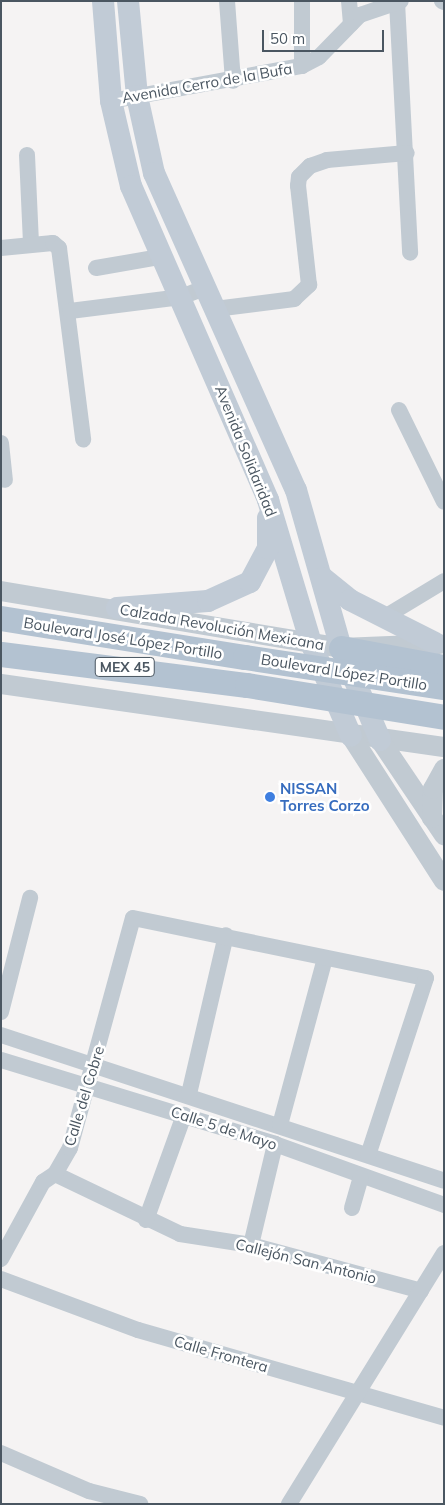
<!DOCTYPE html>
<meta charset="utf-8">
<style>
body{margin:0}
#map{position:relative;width:445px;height:1505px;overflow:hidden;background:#f5f3f3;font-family:Mulish,sans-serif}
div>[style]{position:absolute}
.minor>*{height:16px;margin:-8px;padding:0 8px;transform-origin:8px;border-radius:8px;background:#c1cad2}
.tertiary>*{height:20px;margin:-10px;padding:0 10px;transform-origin:10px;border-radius:10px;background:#c1cad2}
.secondary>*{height:22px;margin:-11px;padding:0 11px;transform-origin:11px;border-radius:11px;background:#c1cbd6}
.primary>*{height:25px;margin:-12.5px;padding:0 12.5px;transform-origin:12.5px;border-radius:12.5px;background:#b3c2d1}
.primary-bridge>*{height:25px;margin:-12.5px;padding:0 12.5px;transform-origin:12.5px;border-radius:12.5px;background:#b3c2d1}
.dots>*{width:14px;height:14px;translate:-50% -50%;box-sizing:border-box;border:2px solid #fff;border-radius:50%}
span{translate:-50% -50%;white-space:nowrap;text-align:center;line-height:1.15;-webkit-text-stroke:5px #fff;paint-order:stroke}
.shield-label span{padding:1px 4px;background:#fff;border:1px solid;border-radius:4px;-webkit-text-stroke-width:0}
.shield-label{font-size:14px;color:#4a5661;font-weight:700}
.street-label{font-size:15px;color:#4a5661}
.shop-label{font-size:15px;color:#366cbe;font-weight:700}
.left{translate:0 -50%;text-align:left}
.frame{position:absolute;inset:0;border:2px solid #4a5661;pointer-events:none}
.scale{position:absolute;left:262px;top:30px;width:122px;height:22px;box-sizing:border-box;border:2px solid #4a5661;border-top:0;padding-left:6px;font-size:15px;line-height:18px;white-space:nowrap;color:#4a5661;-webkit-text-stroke:4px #fff;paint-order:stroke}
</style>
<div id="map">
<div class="minor">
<i style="left:227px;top:1px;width:80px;rotate:85.7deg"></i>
<i style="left:302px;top:1px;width:65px;rotate:90deg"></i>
<i style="left:349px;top:1px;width:23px;rotate:85deg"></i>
<i style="left:442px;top:1px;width:2px;rotate:27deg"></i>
<i style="left:397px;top:2px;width:251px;rotate:87deg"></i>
<i style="left:111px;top:101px;width:194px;rotate:-10.4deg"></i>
<i style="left:302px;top:66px;width:19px;rotate:-28deg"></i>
<i style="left:319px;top:57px;width:59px;rotate:-45.7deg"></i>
<i style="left:360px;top:15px;width:43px;rotate:-18.9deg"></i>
<i style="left:27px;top:155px;width:88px;rotate:87.4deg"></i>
<i style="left:1px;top:248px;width:52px;rotate:-5.5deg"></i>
<i style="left:53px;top:243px;width:8px;rotate:40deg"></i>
<i style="left:59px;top:248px;width:193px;rotate:82.8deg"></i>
<i style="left:96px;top:268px;width:65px;rotate:-9.8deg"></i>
<i style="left:215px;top:309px;width:80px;rotate:-7.2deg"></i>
<i style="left:294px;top:299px;width:21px;rotate:-43deg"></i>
<i style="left:309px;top:285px;width:100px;rotate:-96.3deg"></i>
<i style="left:298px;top:186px;width:9px;rotate:-84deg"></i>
<i style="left:299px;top:177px;width:16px;rotate:-45deg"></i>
<i style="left:310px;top:166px;width:18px;rotate:-19deg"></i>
<i style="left:327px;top:160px;width:80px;rotate:-5deg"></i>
<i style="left:70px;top:311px;width:112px;rotate:-7.2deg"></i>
<i style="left:181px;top:297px;width:25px;rotate:-21deg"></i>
<i style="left:399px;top:410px;width:102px;rotate:63.9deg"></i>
<i style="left:1px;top:443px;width:37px;rotate:84deg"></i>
<i style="left:383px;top:618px;width:71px;rotate:-31.2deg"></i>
<i style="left:1px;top:1012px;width:118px;rotate:-75.7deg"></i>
<i style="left:1px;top:1035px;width:466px;rotate:18.2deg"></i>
<i style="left:1px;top:1060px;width:287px;rotate:17deg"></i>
<i style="left:275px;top:1144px;width:180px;rotate:19.8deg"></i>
<i style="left:189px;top:1094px;width:163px;rotate:-76.9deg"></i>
<i style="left:280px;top:1125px;width:173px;rotate:-74.9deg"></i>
<i style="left:55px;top:1174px;width:139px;rotate:25.6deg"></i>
<i style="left:180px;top:1234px;width:72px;rotate:8.8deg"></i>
<i style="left:251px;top:1245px;width:176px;rotate:15.1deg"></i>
<i style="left:352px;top:1208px;width:32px;rotate:-74deg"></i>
<i style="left:146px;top:1220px;width:112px;rotate:-70.1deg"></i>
<i style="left:251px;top:1245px;width:104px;rotate:-76.6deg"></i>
<i style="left:1px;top:1259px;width:88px;rotate:-61.4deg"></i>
<i style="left:43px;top:1182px;width:14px;rotate:-34deg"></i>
<i style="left:55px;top:1174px;width:30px;rotate:-60deg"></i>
<i style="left:70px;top:1148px;width:238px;rotate:-74.7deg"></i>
<i style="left:133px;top:918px;width:299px;rotate:11.6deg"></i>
<i style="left:426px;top:978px;width:186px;rotate:108.1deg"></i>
<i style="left:1px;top:1279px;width:146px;rotate:20.4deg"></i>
<i style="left:138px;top:1330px;width:318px;rotate:16deg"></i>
<i style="left:1px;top:1453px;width:96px;rotate:23.4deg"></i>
<i style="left:89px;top:1491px;width:53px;rotate:14.3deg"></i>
<i style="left:289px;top:1504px;width:295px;rotate:-58.3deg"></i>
</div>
<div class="tertiary">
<i style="left:1px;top:591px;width:345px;rotate:9.5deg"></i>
<i style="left:341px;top:648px;width:98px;rotate:-2.3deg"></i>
<i style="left:1px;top:684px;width:447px;rotate:8.1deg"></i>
<i style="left:351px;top:736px;width:172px;rotate:57.3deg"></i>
<i style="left:380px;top:740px;width:115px;rotate:56deg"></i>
<i style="left:432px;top:818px;width:29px;rotate:-88deg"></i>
<i style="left:433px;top:789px;width:23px;rotate:-61deg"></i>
</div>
<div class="secondary">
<i style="left:103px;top:1px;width:100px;rotate:85.4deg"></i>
<i style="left:111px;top:101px;width:87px;rotate:76.8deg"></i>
<i style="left:131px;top:186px;width:343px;rotate:66.4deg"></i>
<i style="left:268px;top:500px;width:149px;rotate:73.3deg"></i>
<i style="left:311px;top:643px;width:101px;rotate:66.7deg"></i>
<i style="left:128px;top:1px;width:95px;rotate:84.6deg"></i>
<i style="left:137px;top:96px;width:79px;rotate:77.6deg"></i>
<i style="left:154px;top:173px;width:347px;rotate:65.9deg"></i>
<i style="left:296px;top:490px;width:164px;rotate:74.1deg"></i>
<i style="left:341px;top:648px;width:100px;rotate:67deg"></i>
<i style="left:323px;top:578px;width:35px;rotate:39deg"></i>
<i style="left:350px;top:600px;width:95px;rotate:26.8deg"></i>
<i style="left:117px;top:608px;width:91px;rotate:-4.4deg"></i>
<i style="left:208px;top:601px;width:46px;rotate:-24.3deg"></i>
<i style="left:250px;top:582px;width:38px;rotate:-62deg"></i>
<i style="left:268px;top:548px;width:30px;rotate:-90deg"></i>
</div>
<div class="primary">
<i style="left:1px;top:618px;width:247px;rotate:9.1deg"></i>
<i style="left:341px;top:648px;width:105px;rotate:10.5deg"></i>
<i style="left:1px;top:654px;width:248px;rotate:7.2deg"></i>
</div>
<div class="primary-bridge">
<i style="left:245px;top:657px;width:201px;rotate:8.6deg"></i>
<i style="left:247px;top:685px;width:200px;rotate:9.2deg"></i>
</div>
<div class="dots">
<i style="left:270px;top:797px;background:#3f7fe0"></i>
</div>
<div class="shield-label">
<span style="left:125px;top:667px">MEX 45</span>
</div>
<div class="street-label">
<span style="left:207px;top:83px;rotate:-10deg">Avenida Cerro de la Bufa</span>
<span style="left:246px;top:451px;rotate:68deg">Avenida Solidaridad</span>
<span style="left:222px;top:627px;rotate:10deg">Calzada Revolución Mexicana</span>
<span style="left:123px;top:638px;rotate:9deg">Boulevard José López Portillo</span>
<span style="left:344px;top:672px;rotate:9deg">Boulevard López Portillo</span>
<span style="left:84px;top:1096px;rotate:-73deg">Calle del Cobre</span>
<span style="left:224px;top:1128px;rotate:18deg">Calle 5 de Mayo</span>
<span style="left:306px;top:1261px;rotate:14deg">Callejón San Antonio</span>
<span style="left:221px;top:1354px;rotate:16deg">Calle Frontera</span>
</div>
<div class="shop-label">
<span class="left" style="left:280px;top:797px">NISSAN<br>Torres Corzo</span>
</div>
<div class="frame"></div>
<div class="scale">50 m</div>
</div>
